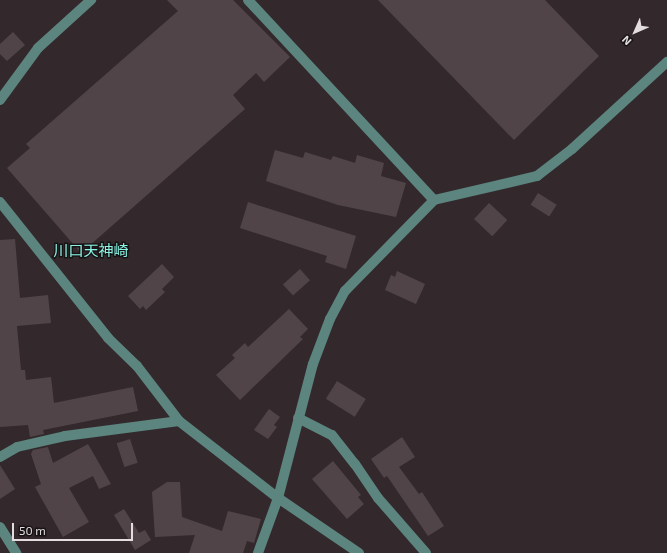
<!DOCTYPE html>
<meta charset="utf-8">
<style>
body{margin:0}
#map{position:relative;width:667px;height:553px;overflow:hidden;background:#33292c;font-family:"Exo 2","Noto Sans JP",sans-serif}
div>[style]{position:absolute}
.building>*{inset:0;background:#504448;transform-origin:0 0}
.minor>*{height:10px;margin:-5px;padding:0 5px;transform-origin:5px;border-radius:5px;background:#5b857e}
span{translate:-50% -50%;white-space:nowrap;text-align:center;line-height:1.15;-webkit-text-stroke:3px #181314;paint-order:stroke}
.neighbourhood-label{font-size:15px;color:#8bf3e4}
.north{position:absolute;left:615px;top:12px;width:40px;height:40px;-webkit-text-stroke:3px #181314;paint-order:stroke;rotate:225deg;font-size:11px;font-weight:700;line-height:16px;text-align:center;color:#e4dde0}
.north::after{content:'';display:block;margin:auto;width:14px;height:18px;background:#e4dde0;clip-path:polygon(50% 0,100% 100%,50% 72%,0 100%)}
.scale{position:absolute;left:12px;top:523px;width:121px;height:18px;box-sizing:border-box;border:2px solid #e4dde0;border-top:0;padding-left:5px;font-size:12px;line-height:14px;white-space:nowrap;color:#e4dde0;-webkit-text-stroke:3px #181314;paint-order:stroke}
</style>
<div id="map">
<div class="building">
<i style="clip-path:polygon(167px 0,233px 0,290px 57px,264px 82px,256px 73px,233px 95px,245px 109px,81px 253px,7px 168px,30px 148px,26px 144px,178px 11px)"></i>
<i style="clip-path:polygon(378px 0,545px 0,599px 56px,514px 140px)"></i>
<i style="clip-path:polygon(13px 32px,25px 45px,7px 61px,0 54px,0 44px)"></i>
<i style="clip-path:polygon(275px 150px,303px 158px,305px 152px,331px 160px,333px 156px,355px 163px,357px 155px,384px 163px,381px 176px,406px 183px,396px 217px,338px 205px,266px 181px)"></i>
<i style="left:538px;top:193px;width:22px;height:14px;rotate:32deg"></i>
<i style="clip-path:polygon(248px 202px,356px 236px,346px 269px,325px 262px,327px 256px,240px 228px)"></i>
<i style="left:489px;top:203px;width:25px;height:22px;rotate:43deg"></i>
<i style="clip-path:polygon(15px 239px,20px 298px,48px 295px,51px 323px,17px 326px,21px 370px,25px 370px,26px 380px,51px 377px,54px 403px,133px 387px,138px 411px,43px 430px,44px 434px,30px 437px,28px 425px,0 427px,0 240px)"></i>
<i style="clip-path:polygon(162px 264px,174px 277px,162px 289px,165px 292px,146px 310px,143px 306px,140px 309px,128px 296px)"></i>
<i style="left:300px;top:269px;width:15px;height:23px;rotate:48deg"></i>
<i style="clip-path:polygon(397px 271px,425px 284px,416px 304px,385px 290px,391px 275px,395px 277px)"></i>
<i style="clip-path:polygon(289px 309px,308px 329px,300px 337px,303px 339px,240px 400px,216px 375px,235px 358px,232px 355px,245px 343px,248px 347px)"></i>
<i style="left:337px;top:381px;width:34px;height:21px;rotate:32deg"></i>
<i style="clip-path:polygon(269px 409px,280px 417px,274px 425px,277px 427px,268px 439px,254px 430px)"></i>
<i style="clip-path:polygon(402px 437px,415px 457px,399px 467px,419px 494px,422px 492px,444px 526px,428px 536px,387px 476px,384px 478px,371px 459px)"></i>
<i style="left:130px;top:439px;width:25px;height:14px;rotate:72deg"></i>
<i style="clip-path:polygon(88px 444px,111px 484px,99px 489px,93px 476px,69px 488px,89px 522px,63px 537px,35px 487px,41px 484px,31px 454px,33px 450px,48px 447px,53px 463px)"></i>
<i style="clip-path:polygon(333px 461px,361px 495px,358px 497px,364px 504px,347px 519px,312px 479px)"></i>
<i style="clip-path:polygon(0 465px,15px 489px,0 499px)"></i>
<i style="clip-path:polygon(167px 482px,180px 482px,182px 517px,222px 531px,228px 511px,261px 519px,254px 543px,247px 541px,243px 553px,189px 553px,195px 535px,155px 537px,152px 492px)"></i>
<i style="clip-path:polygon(124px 509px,139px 533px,145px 530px,151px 540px,135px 550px,114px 515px)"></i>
</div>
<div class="minor">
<i style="left:248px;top:0;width:273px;rotate:47.1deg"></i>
<i style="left:0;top:100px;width:64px;rotate:-53.8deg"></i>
<i style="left:38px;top:48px;width:72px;rotate:-42.2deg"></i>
<i style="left:0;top:202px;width:174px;rotate:51.5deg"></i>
<i style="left:108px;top:338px;width:40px;rotate:44deg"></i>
<i style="left:137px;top:366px;width:69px;rotate:52.6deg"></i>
<i style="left:179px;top:421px;width:125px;rotate:37.9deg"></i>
<i style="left:278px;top:498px;width:98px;rotate:34.2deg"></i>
<i style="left:298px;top:418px;width:38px;rotate:27deg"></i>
<i style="left:332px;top:435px;width:37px;rotate:52deg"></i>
<i style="left:355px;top:464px;width:41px;rotate:55.9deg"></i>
<i style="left:378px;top:498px;width:73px;rotate:48.9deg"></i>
<i style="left:0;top:457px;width:20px;rotate:-30deg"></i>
<i style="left:17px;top:447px;width:49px;rotate:-12.9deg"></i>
<i style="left:65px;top:436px;width:115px;rotate:-7.5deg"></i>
<i style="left:0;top:527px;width:31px;rotate:58deg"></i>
<i style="left:258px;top:553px;width:59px;rotate:-70deg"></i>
<i style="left:278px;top:498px;width:138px;rotate:-75.4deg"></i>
<i style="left:313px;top:364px;width:48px;rotate:-69.3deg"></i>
<i style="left:330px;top:319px;width:32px;rotate:-62deg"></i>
<i style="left:345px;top:291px;width:127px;rotate:-45.6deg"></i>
<i style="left:434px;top:200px;width:106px;rotate:-13.1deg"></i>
<i style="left:537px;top:176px;width:44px;rotate:-37.6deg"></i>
<i style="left:572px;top:149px;width:129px;rotate:-42.5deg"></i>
</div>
<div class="neighbourhood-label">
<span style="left:91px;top:251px">川口天神崎</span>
</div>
<div class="north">N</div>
<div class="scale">50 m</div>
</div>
